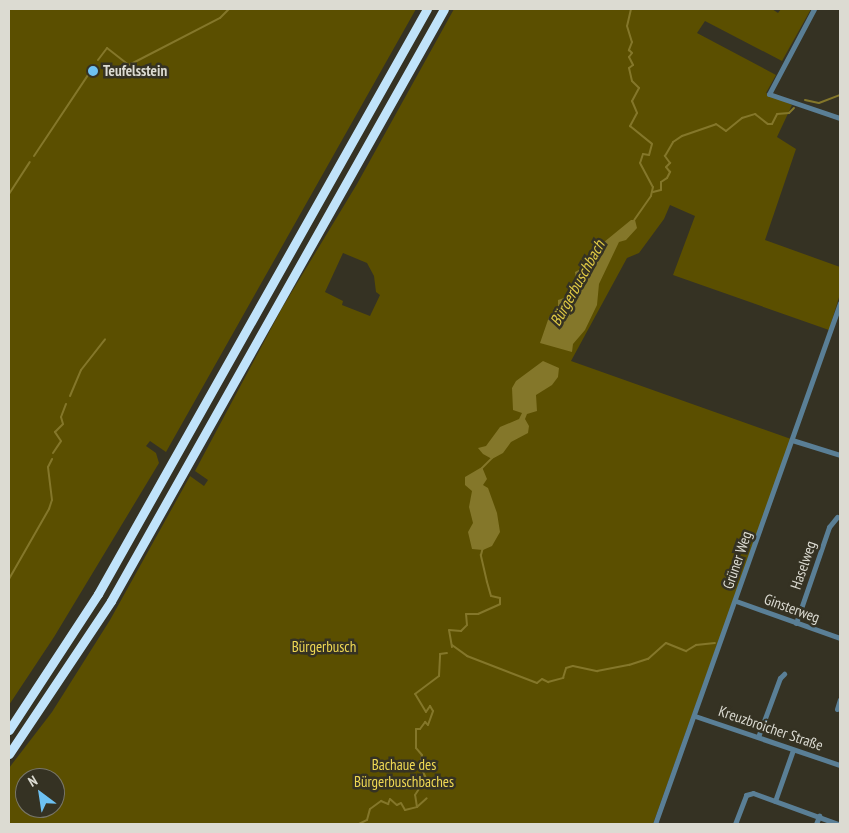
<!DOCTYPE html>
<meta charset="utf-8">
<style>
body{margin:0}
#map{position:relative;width:849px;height:833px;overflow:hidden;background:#353223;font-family:"PT Sans Narrow",sans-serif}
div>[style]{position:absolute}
.green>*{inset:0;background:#5b4f00}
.water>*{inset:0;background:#84772a}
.stream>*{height:2px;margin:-1px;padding:0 1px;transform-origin:1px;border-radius:1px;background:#84772a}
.minor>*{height:5px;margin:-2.5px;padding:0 2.5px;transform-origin:2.5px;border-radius:2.5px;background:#5a7f96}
.motorway>*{height:9px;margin:-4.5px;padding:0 4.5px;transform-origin:4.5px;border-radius:4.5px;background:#c0e3fa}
.dots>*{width:14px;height:14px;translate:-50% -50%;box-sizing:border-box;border:2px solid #353223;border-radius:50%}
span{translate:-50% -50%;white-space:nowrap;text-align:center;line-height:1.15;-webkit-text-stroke:5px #353223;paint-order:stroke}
.poi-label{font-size:15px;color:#dcdbd2;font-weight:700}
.left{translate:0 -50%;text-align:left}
.street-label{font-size:15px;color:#dcdbd2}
.park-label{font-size:15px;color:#efd853}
.water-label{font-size:16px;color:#e2cb44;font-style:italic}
.frame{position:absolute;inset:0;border:10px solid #dcdbd2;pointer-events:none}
.north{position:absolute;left:15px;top:768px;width:50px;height:50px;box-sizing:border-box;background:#353223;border:1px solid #787669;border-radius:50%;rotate:329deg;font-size:14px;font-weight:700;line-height:20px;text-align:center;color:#dcdbd2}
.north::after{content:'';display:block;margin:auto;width:18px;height:22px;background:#6ec2f3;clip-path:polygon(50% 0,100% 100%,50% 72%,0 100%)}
</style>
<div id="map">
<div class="green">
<i style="clip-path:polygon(9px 9px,416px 9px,166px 452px,150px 441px,146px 446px,156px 453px,159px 463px,54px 637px,9px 705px)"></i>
<i style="clip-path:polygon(evenodd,454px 9px,772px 9px,778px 13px,781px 9px,811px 9px,782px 61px,705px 21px,697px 33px,776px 75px,766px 93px,792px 105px,777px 137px,796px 149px,765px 240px,840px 267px,840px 294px,829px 330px,673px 275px,695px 216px,670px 205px,664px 219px,639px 253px,627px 258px,571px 361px,791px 439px,653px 824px,9px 824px,9px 768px,52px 712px,110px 620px,190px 476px,204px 486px,208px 480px,195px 471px,282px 308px,357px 184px,454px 9px,343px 253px,367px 263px,374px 276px,376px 292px,380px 295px,370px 316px,342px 305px,343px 301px,325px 292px,343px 253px,454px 9px,25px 778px,55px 778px,55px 808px,25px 808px,25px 778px)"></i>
</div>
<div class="water">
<i style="clip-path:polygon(631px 220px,635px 220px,637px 228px,626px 240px,619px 242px,599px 284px,597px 305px,585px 330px,573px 344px,572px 352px,540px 343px,549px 317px,558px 308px,558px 300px,564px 298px,576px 279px,575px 272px,588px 265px,598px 247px)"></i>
<i style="clip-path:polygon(543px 361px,559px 368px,558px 377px,552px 385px,536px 395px,537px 411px,527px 414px,525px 419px,529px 426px,528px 433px,511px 442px,503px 453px,492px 459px,483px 454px,478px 448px,486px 446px,500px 427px,519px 419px,522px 413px,513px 410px,512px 388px,516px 381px)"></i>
<i style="clip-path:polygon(482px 467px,487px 479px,483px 485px,488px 488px,497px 513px,500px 532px,492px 546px,483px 550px,472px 549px,468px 532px,473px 523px,469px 507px,472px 491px,465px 485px,465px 477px)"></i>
</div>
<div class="stream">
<i style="left:631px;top:9px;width:17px;rotate:103deg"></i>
<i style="left:627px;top:26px;width:17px;rotate:73deg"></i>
<i style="left:632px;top:42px;width:9px;rotate:111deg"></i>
<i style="left:629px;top:50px;width:4px;rotate:45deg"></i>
<i style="left:632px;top:53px;width:5px;rotate:127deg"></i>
<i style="left:629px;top:57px;width:9px;rotate:63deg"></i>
<i style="left:633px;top:65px;width:5px;rotate:143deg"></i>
<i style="left:629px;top:68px;width:13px;rotate:77deg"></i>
<i style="left:632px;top:81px;width:10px;rotate:45deg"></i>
<i style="left:639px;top:88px;width:15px;rotate:118deg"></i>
<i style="left:632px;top:101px;width:13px;rotate:67deg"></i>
<i style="left:637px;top:113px;width:15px;rotate:118deg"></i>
<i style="left:630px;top:126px;width:28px;rotate:39deg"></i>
<i style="left:652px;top:144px;width:11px;rotate:105deg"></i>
<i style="left:649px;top:155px;width:6px;rotate:-171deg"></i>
<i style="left:643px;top:154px;width:9px;rotate:108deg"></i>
<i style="left:640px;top:163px;width:27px;rotate:62deg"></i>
<i style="left:653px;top:187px;width:9px;rotate:103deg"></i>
<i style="left:651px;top:196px;width:29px;rotate:125deg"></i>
<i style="left:98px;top:60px;width:15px;rotate:-53deg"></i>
<i style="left:107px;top:48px;width:28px;rotate:38deg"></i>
<i style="left:129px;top:65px;width:102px;rotate:-27.3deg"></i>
<i style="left:220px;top:18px;width:13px;rotate:-45deg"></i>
<i style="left:805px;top:100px;width:14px;rotate:12deg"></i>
<i style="left:819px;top:103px;width:22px;rotate:-21deg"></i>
<i style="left:34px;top:156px;width:108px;rotate:-56.3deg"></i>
<i style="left:653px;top:192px;width:8px;rotate:-14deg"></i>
<i style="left:661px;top:190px;width:8px;rotate:-90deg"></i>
<i style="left:661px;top:182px;width:7px;rotate:-34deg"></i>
<i style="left:667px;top:178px;width:7px;rotate:-63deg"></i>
<i style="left:670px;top:172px;width:6px;rotate:-129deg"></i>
<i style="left:666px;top:167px;width:6px;rotate:-45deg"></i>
<i style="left:670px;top:163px;width:9px;rotate:-126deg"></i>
<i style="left:665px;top:156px;width:16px;rotate:-60deg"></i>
<i style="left:673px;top:142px;width:11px;rotate:-34deg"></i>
<i style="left:682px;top:136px;width:36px;rotate:-19deg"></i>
<i style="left:716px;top:124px;width:12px;rotate:35deg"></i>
<i style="left:726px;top:131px;width:21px;rotate:-39deg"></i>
<i style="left:742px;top:118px;width:14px;rotate:-17deg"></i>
<i style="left:755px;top:114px;width:16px;rotate:38deg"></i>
<i style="left:768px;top:124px;width:4px"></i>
<i style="left:772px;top:124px;width:11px;rotate:-63deg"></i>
<i style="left:777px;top:114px;width:12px;rotate:-5deg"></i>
<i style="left:789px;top:113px;width:7px;rotate:-45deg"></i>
<i style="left:9px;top:194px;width:38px;rotate:-57deg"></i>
<i style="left:70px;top:396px;width:28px;rotate:-67deg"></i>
<i style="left:81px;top:370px;width:39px;rotate:-52deg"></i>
<i style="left:53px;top:453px;width:14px;rotate:-56deg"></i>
<i style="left:61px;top:441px;width:11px;rotate:-124deg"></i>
<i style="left:55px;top:432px;width:11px;rotate:-45deg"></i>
<i style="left:63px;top:424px;width:7px;rotate:-106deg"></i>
<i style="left:61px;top:417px;width:14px;rotate:-69deg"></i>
<i style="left:482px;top:468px;width:14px;rotate:-45deg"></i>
<i style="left:9px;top:579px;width:81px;rotate:-60.3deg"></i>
<i style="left:49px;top:509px;width:9px;rotate:-72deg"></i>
<i style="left:52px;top:500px;width:33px;rotate:-97deg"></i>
<i style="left:48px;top:467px;width:9px;rotate:-63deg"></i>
<i style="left:452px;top:645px;width:19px;rotate:36deg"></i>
<i style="left:467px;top:656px;width:75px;rotate:21.1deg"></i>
<i style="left:537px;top:683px;width:6px;rotate:-39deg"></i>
<i style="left:542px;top:679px;width:7px;rotate:27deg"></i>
<i style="left:548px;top:682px;width:16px;rotate:-15deg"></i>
<i style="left:563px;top:678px;width:10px;rotate:-73deg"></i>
<i style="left:566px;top:668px;width:7px;rotate:-16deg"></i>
<i style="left:573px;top:666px;width:25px;rotate:12deg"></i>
<i style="left:597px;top:671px;width:33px;rotate:-11deg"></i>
<i style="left:629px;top:665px;width:20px;rotate:-18deg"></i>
<i style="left:648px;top:659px;width:24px;rotate:-42deg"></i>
<i style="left:666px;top:643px;width:22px;rotate:22deg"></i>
<i style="left:686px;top:651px;width:12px;rotate:-31deg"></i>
<i style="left:696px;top:645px;width:19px;rotate:-6deg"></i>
<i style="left:452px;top:647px;width:17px;rotate:-100deg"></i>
<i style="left:449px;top:630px;width:12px;rotate:5deg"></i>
<i style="left:461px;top:631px;width:8px;rotate:-45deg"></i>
<i style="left:467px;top:625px;width:11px;rotate:-95deg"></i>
<i style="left:466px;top:614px;width:12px"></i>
<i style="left:478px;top:614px;width:24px;rotate:-24deg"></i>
<i style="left:500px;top:604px;width:6px;rotate:-90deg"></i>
<i style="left:500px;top:598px;width:9px;rotate:-167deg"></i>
<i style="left:491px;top:596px;width:15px;rotate:-106deg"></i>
<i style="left:487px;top:582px;width:28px;rotate:-103deg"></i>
<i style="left:481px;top:555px;width:8px;rotate:-76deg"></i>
<i style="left:417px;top:807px;width:13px;rotate:-42deg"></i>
<i style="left:359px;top:824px;width:9px;rotate:-27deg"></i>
<i style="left:367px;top:820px;width:11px;rotate:-75deg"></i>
<i style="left:370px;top:809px;width:14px;rotate:-36deg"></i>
<i style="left:381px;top:801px;width:8px;rotate:23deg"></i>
<i style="left:388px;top:804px;width:5px;rotate:-68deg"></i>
<i style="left:390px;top:799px;width:9px;rotate:41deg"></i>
<i style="left:397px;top:805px;width:4px;rotate:-27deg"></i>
<i style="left:401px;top:803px;width:8px;rotate:60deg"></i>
<i style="left:405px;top:810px;width:12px;rotate:-14deg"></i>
<i style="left:417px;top:807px;width:12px;rotate:-99deg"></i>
<i style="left:415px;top:795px;width:20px;rotate:-57deg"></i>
<i style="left:426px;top:778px;width:13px;rotate:-117deg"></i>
<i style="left:420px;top:766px;width:11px;rotate:-80deg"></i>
<i style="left:422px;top:755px;width:9px;rotate:-131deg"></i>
<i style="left:416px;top:748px;width:19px;rotate:-90deg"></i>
<i style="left:416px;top:729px;width:4px"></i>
<i style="left:420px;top:729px;width:9px;rotate:-54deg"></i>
<i style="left:425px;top:722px;width:4px;rotate:45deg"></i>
<i style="left:428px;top:725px;width:15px;rotate:-70deg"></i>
<i style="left:433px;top:711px;width:6px;rotate:-121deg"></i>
<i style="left:430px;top:706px;width:7px;rotate:124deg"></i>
<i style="left:426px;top:712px;width:21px;rotate:-121deg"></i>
<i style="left:415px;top:694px;width:30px;rotate:-37deg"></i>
<i style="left:439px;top:676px;width:22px;rotate:-87deg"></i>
<i style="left:440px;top:654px;width:7px;rotate:-8deg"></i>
</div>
<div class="minor">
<i style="left:814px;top:9px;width:96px;rotate:117.9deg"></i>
<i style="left:769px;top:94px;width:75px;rotate:18.7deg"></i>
<i style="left:792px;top:440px;width:50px;rotate:17.4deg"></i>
<i style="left:736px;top:601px;width:110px;rotate:19.6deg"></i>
<i style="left:796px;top:623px;width:102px;rotate:-71deg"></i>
<i style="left:829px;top:527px;width:13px;rotate:-51deg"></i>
<i style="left:837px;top:709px;width:10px;rotate:-73deg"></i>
<i style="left:695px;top:716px;width:153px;rotate:18.7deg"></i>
<i style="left:758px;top:737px;width:63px;rotate:-69.6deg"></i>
<i style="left:780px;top:678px;width:6px;rotate:-45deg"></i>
<i style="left:775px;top:801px;width:54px;rotate:-70.6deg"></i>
<i style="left:655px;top:824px;width:553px;rotate:-70.45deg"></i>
<i style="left:735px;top:824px;width:31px;rotate:-69deg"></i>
<i style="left:746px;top:795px;width:7px;rotate:-16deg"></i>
<i style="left:753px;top:793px;width:90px;rotate:20deg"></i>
<i style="left:816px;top:824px;width:9px;rotate:-69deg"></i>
</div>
<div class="motorway">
<i style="left:9px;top:730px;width:163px;rotate:-56.8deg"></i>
<i style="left:98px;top:594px;width:671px;rotate:-60.65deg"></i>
<i style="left:9px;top:754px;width:184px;rotate:-56.3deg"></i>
<i style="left:111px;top:601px;width:679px;rotate:-60.64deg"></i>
</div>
<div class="dots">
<i style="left:93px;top:71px;background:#6ec2f3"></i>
</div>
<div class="poi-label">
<span class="left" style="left:103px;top:71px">Teufelsstein</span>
</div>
<div class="street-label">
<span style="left:737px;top:560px;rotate:-71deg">Grüner Weg</span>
<span style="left:803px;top:565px;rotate:-71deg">Haselweg</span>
<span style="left:792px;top:608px;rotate:20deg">Ginsterweg</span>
<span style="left:771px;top:728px;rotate:19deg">Kreuzbroicher Straße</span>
</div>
<div class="park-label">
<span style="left:324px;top:647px">Bürgerbusch</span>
<span style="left:404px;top:773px">Bachaue des<br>Bürgerbuschbaches</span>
</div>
<div class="water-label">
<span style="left:577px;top:283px;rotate:-61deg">Bürgerbuschbach</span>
</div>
<div class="frame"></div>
<div class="north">N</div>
</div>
